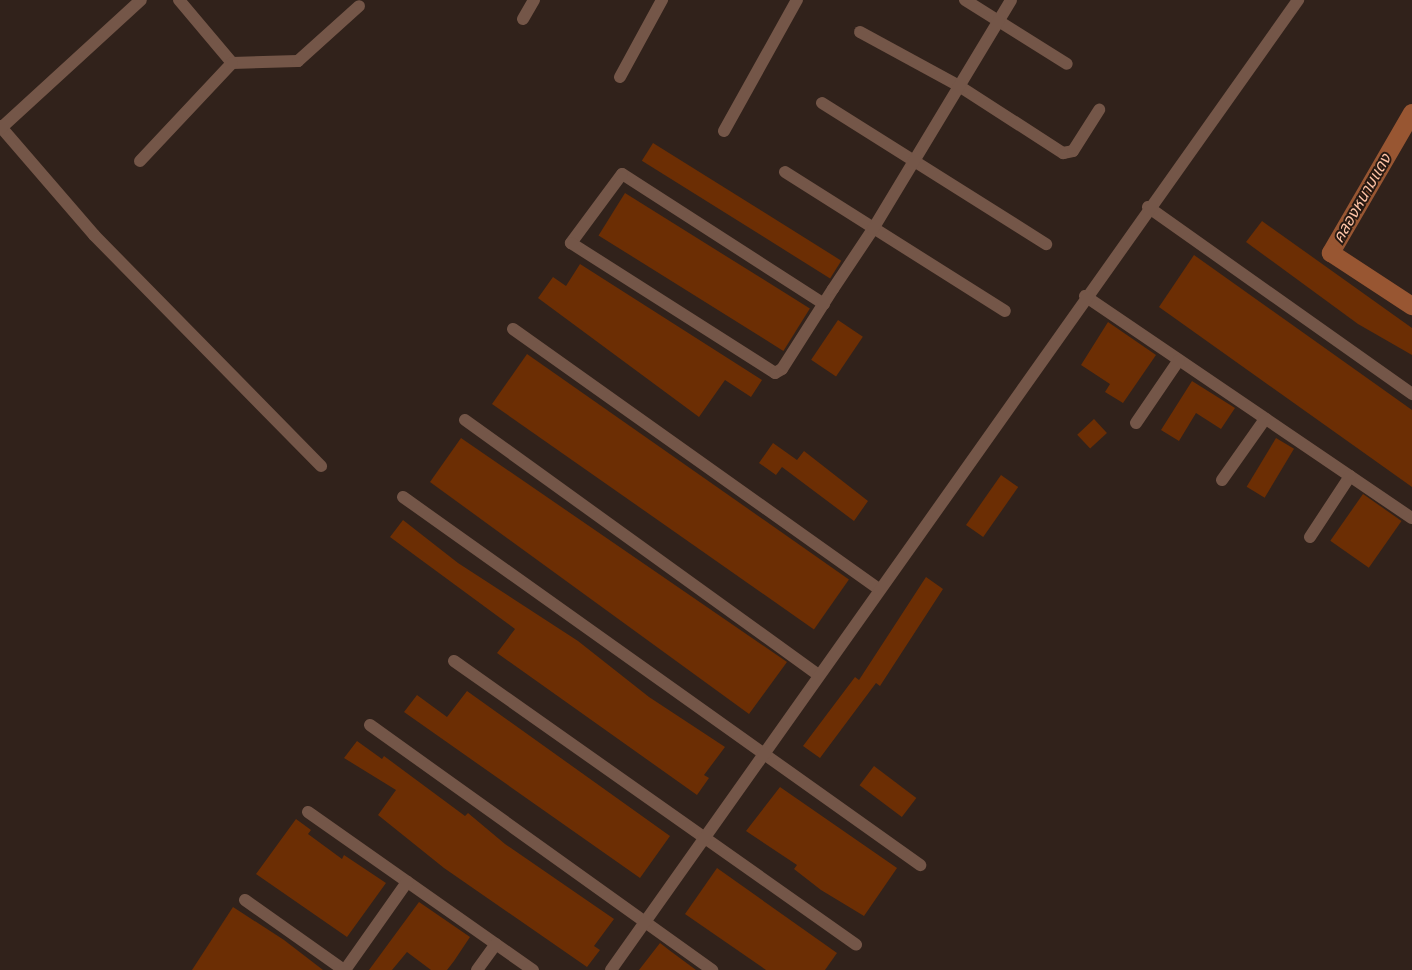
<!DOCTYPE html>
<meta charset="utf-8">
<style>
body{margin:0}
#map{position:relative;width:1412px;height:970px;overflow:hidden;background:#31221b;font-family:Overpass,"Noto Sans Thai",sans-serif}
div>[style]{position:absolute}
.canal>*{height:18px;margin:-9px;padding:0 9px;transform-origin:9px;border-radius:9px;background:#985632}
.building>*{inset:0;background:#6c2e04;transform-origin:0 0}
.minor>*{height:12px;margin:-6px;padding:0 6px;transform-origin:6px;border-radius:6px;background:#745648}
span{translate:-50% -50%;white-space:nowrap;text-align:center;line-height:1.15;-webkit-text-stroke:4px #271912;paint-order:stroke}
.water-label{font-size:16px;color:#ffc4a6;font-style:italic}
</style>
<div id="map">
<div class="canal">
<i style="left:1412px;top:113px;width:162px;rotate:120.1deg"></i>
<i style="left:1331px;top:253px;width:97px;rotate:33.2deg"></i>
</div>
<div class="building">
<i style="left:653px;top:143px;width:222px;height:21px;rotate:32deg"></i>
<i style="left:625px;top:193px;width:218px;height:50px;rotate:32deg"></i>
<i style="clip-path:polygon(1262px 221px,1412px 328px,1412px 355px,1358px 324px,1246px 242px)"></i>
<i style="clip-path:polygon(1194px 255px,1412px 410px,1412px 487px,1159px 307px)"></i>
<i style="clip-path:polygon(580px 264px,762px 380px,751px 397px,725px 380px,699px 417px,538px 298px,553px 277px,566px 286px)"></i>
<i style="left:838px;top:320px;width:30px;height:48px;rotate:34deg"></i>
<i style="clip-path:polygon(1108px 322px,1156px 355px,1123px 403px,1105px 392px,1110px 384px,1081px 365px)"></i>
<i style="left:527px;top:354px;width:393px;height:61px;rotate:35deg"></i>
<i style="clip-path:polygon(1192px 381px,1235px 408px,1221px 429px,1196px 413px,1179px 441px,1161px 430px)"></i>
<i style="left:1094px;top:419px;width:19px;height:23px;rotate:47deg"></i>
<i style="clip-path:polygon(461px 438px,787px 662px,749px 714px,430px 482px)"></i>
<i style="left:1276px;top:438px;width:21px;height:57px;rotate:31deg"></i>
<i style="clip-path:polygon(773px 443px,797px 460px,804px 451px,868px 501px,854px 521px,782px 467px,776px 475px,759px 463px)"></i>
<i style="left:1001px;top:475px;width:21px;height:61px;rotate:35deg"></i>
<i style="left:1363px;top:494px;width:47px;height:57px;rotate:35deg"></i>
<i style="clip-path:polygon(403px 520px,458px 563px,578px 641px,649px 697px,725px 747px,704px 775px,709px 778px,697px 795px,497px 653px,515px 629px,390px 537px)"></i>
<i style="clip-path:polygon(926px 577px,943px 589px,880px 686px,876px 683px,820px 758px,803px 746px,855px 677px,859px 680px)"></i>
<i style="clip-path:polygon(467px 691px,670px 836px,640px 878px,404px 712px,417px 695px,447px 717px)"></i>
<i style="clip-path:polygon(357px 741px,382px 759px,384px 756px,465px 816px,468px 813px,505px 844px,614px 919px,594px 946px,600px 950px,587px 967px,444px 868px,378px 815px,396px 790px,344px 758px)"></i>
<i style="left:874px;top:766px;width:53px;height:24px;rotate:37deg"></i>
<i style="clip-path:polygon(780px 787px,897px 868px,864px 916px,821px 890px,794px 869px,797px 865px,746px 831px)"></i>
<i style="clip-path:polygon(296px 819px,311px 830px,308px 834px,342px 859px,344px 855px,386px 883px,347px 937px,256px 874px)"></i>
<i style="clip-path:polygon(717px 868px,837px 953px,825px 970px,766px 970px,685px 914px)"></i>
<i style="clip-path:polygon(419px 902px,470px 937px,454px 961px,447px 970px,431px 970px,407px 952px,392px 970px,369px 970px)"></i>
<i style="clip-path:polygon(233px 907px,284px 940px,323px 970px,192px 970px)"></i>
<i style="clip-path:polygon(660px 943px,669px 950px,696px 970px,639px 970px)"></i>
</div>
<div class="minor">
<i style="left:179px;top:0;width:82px;rotate:49.9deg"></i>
<i style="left:232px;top:63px;width:66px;rotate:-1.7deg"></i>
<i style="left:298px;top:61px;width:82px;rotate:-42deg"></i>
<i style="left:965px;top:0;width:120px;rotate:32.1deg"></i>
<i style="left:523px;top:19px;width:22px;rotate:-60deg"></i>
<i style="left:860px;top:32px;width:113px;rotate:28.6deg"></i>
<i style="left:959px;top:86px;width:124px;rotate:32.8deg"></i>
<i style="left:1063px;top:153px;width:10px;rotate:-11deg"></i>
<i style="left:1073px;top:151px;width:49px;rotate:-57.6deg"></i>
<i style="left:620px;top:77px;width:88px;rotate:-61.4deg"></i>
<i style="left:822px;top:103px;width:265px;rotate:32.2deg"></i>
<i style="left:0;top:126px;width:144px;rotate:49.2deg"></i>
<i style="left:94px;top:235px;width:324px;rotate:45.5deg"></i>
<i style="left:0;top:129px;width:191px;rotate:-42.5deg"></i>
<i style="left:724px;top:131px;width:150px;rotate:-60.9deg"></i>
<i style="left:140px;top:161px;width:134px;rotate:-46.8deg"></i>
<i style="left:785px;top:172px;width:260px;rotate:32.3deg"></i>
<i style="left:1148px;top:207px;width:324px;rotate:35.3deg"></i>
<i style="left:1085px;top:296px;width:395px;rotate:34.2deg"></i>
<i style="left:824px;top:304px;width:240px;rotate:-147.2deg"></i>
<i style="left:622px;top:174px;width:86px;rotate:126.5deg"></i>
<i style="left:571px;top:243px;width:242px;rotate:32.5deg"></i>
<i style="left:775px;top:373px;width:8px;rotate:-30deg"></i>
<i style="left:782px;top:369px;width:95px;rotate:-57.5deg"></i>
<i style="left:833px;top:289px;width:72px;rotate:-56.3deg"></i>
<i style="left:873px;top:229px;width:267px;rotate:-58.9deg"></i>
<i style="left:513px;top:329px;width:449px;rotate:35.4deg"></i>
<i style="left:465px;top:420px;width:436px;rotate:35.8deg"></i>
<i style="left:1136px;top:423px;width:76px;rotate:-55.7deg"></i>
<i style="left:1222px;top:480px;width:75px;rotate:-54.8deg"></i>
<i style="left:403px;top:497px;width:635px;rotate:35.44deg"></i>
<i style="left:1310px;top:537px;width:73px;rotate:-56.7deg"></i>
<i style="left:454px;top:661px;width:492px;rotate:35.2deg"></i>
<i style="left:370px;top:725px;width:421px;rotate:35.6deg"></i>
<i style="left:308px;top:812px;width:275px;rotate:35.1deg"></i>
<i style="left:245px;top:900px;width:121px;rotate:35.3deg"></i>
<i style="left:345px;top:970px;width:108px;rotate:-54.8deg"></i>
<i style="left:477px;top:970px;width:32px;rotate:-54deg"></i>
<i style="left:611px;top:970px;width:1189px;rotate:-54.69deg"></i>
</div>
<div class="water-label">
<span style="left:1363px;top:199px;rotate:-60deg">คลองหนามแดง</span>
</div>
</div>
